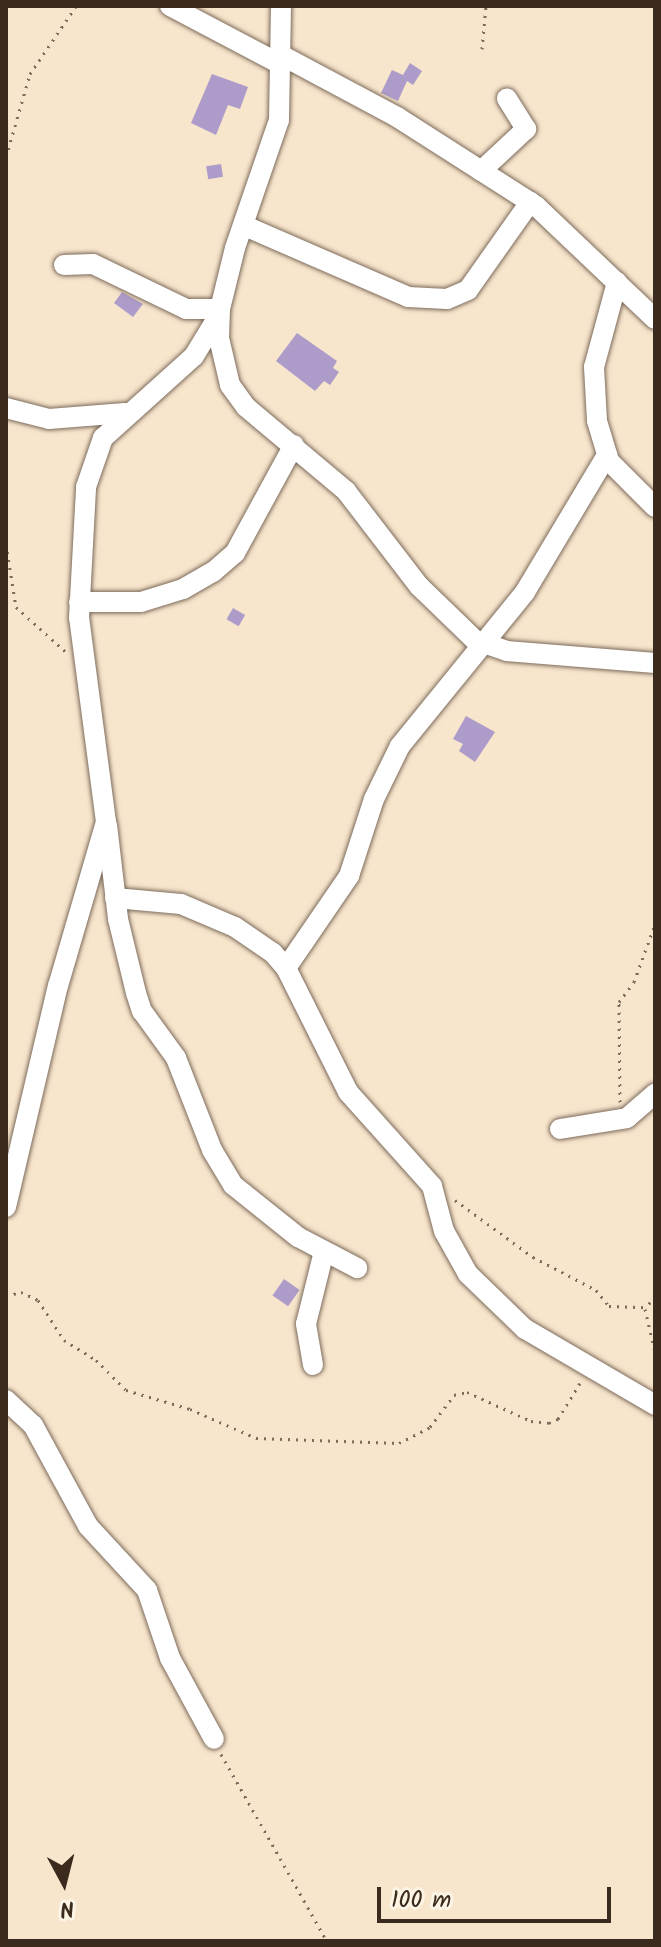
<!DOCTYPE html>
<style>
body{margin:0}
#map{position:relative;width:661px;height:1947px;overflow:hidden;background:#f7e5cc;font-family:Kalam,sans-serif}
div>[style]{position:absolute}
.building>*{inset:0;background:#ad9cc9;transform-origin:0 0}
.path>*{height:3px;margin-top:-1.5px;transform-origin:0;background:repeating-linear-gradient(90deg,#7d6b5b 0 2px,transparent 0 8px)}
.roads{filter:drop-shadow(0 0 2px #7d6b5b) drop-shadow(0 0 2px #7d6b5b)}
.minor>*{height:20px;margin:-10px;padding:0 10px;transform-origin:10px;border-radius:10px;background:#fff}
span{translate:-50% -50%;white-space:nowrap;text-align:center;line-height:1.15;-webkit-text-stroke:7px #fcf5e5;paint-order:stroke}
.frame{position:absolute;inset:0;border:8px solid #3b2a1e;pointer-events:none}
.north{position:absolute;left:24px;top:1843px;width:80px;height:80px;-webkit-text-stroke:6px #fcf5e5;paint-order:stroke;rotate:173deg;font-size:22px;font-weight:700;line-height:32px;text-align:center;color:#3b2a1e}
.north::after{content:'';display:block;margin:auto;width:28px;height:36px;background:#3b2a1e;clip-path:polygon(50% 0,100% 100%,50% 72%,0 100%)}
.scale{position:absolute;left:377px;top:1887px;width:234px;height:36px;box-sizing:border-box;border:4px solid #3b2a1e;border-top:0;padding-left:10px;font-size:24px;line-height:28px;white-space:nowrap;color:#3b2a1e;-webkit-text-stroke:6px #fcf5e5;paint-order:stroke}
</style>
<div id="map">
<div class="building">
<i style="clip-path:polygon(410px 63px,422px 71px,413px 85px,407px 81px,398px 101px,381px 93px,392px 70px,403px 75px)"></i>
<i style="clip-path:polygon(212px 74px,248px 87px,240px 109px,228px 105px,216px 135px,191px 123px)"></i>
<i style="left:221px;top:164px;width:13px;height:15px;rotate:81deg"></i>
<i style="clip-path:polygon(122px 292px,143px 304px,133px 317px,114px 303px)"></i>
<i style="clip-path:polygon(297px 333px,337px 361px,333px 368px,339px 372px,330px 385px,324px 381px,315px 391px,276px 361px)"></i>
<i style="left:233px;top:608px;width:14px;height:13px;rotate:30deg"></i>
<i style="clip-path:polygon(466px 716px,495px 732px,475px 762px,459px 751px,463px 744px,453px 739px)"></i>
<i style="left:284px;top:1279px;width:19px;height:20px;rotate:35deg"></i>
</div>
<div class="path">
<i style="left:482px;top:49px;width:43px;rotate:-84.7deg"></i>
<i style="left:6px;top:157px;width:86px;rotate:-73.9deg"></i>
<i style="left:30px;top:74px;width:82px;rotate:-55.9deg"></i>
<i style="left:6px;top:544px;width:64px;rotate:81deg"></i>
<i style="left:16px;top:607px;width:67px;rotate:42deg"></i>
<i style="left:620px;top:1102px;width:100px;rotate:-90.6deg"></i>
<i style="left:619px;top:1002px;width:25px;rotate:-53deg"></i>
<i style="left:634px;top:982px;width:62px;rotate:-70.1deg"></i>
<i style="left:455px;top:1200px;width:97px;rotate:36.2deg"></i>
<i style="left:533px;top:1257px;width:71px;rotate:27.6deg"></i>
<i style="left:596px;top:1290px;width:21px;rotate:51deg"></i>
<i style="left:609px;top:1306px;width:36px;rotate:2deg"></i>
<i style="left:6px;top:1296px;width:16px;rotate:-15deg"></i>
<i style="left:21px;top:1292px;width:19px;rotate:25deg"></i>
<i style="left:38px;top:1300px;width:48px;rotate:57deg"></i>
<i style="left:64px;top:1340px;width:38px;rotate:32deg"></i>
<i style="left:96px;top:1360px;width:42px;rotate:45deg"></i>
<i style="left:126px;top:1390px;width:67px;rotate:16.5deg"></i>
<i style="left:190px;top:1409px;width:72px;rotate:23.7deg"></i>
<i style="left:256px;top:1438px;width:143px;rotate:2deg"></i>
<i style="left:399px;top:1443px;width:35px;rotate:-27deg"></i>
<i style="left:430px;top:1427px;width:40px;rotate:-53deg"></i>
<i style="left:454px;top:1395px;width:13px;rotate:-13deg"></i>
<i style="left:467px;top:1392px;width:70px;rotate:24.4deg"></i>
<i style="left:531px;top:1421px;width:18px;rotate:6deg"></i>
<i style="left:549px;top:1423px;width:10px;rotate:-24deg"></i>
<i style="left:558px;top:1419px;width:42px;rotate:-58.6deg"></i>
<i style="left:655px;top:1296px;width:16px;rotate:128deg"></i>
<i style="left:645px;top:1309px;width:44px;rotate:76.9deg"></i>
<i style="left:221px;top:1754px;width:215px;rotate:60.5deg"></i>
</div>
<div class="roads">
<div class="minor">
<i style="left:170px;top:6px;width:127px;rotate:27.8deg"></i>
<i style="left:281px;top:6px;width:114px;rotate:91deg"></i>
<i style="left:279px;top:120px;width:135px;rotate:109deg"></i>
<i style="left:235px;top:248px;width:63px;rotate:103.8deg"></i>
<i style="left:220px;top:309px;width:29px;rotate:92deg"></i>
<i style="left:219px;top:338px;width:48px;rotate:76.8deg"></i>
<i style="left:230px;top:385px;width:27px;rotate:54deg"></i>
<i style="left:246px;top:407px;width:131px;rotate:40deg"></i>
<i style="left:346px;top:491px;width:120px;rotate:52.5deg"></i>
<i style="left:419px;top:586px;width:78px;rotate:44deg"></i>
<i style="left:475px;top:640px;width:34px;rotate:19deg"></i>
<i style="left:507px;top:651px;width:148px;rotate:4.6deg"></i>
<i style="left:281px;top:55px;width:132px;rotate:28.1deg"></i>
<i style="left:397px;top:117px;width:165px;rotate:32.6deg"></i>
<i style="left:536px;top:206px;width:164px;rotate:43.5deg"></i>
<i style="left:481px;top:171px;width:62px;rotate:-43deg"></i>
<i style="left:526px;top:129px;width:36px;rotate:-122deg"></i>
<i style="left:245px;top:226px;width:178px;rotate:23.5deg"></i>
<i style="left:408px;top:297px;width:39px;rotate:3deg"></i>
<i style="left:447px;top:299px;width:23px;rotate:-23deg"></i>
<i style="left:468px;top:290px;width:108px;rotate:-54.8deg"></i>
<i style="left:64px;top:265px;width:29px;rotate:-2deg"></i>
<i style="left:93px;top:264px;width:103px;rotate:25.8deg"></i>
<i style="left:186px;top:309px;width:34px"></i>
<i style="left:617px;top:282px;width:88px;rotate:105.1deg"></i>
<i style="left:594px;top:367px;width:54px;rotate:86.8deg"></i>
<i style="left:597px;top:421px;width:42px;rotate:73.3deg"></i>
<i style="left:609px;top:461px;width:65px;rotate:45deg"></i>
<i style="left:6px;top:408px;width:44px;rotate:14.3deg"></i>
<i style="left:49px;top:419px;width:76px;rotate:-4.5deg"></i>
<i style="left:79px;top:602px;width:62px"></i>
<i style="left:141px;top:602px;width:44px;rotate:-17.2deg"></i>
<i style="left:183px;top:589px;width:34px;rotate:-30deg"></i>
<i style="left:213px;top:572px;width:29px;rotate:-41deg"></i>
<i style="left:235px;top:553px;width:123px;rotate:-61.4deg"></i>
<i style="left:107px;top:825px;width:95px;rotate:83.3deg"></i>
<i style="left:118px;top:919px;width:76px;rotate:76.3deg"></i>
<i style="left:136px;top:993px;width:19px;rotate:72deg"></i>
<i style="left:142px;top:1011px;width:58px;rotate:54.1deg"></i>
<i style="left:176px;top:1058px;width:99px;rotate:68.6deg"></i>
<i style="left:212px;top:1150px;width:41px;rotate:59deg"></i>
<i style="left:233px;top:1185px;width:83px;rotate:38.7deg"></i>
<i style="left:298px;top:1237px;width:67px;rotate:27.7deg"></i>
<i style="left:115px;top:898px;width:66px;rotate:5.2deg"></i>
<i style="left:181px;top:904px;width:59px;rotate:23.1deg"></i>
<i style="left:235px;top:927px;width:46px;rotate:34.4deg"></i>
<i style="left:273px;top:953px;width:20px;rotate:49deg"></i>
<i style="left:286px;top:968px;width:139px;rotate:63.4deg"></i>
<i style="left:348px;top:1092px;width:126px;rotate:48.2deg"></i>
<i style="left:432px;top:1186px;width:47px;rotate:75.1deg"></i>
<i style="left:444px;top:1231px;width:49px;rotate:60.8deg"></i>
<i style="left:468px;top:1274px;width:79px;rotate:44deg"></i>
<i style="left:525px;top:1329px;width:151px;rotate:30.3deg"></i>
<i style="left:286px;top:968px;width:112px;rotate:-55.6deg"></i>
<i style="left:349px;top:876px;width:81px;rotate:-72deg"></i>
<i style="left:374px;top:799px;width:59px;rotate:-63.9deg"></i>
<i style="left:400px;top:746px;width:198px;rotate:-50.9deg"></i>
<i style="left:525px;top:592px;width:160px;rotate:-59.1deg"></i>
<i style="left:560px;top:1129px;width:68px;rotate:-9.3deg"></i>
<i style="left:627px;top:1118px;width:37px;rotate:-41deg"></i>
<i style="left:6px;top:1207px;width:227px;rotate:-76.8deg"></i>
<i style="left:58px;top:986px;width:171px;rotate:-73.7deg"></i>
<i style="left:106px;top:822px;width:206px;rotate:-97.5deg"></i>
<i style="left:79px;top:618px;width:131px;rotate:-86.9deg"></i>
<i style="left:86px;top:487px;width:52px;rotate:-70.9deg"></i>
<i style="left:103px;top:438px;width:122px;rotate:-42deg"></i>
<i style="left:194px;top:356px;width:48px;rotate:-58.6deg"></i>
<i style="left:313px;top:1365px;width:42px;rotate:-99.7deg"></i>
<i style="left:306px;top:1324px;width:75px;rotate:-76.1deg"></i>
<i style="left:6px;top:1400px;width:37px;rotate:43deg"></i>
<i style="left:33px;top:1425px;width:115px;rotate:61.4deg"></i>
<i style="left:88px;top:1526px;width:87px;rotate:47.3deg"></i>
<i style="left:147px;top:1590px;width:72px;rotate:71.3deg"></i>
<i style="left:170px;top:1658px;width:92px;rotate:61.5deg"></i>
</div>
</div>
<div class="frame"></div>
<div class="north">N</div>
<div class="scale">100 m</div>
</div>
